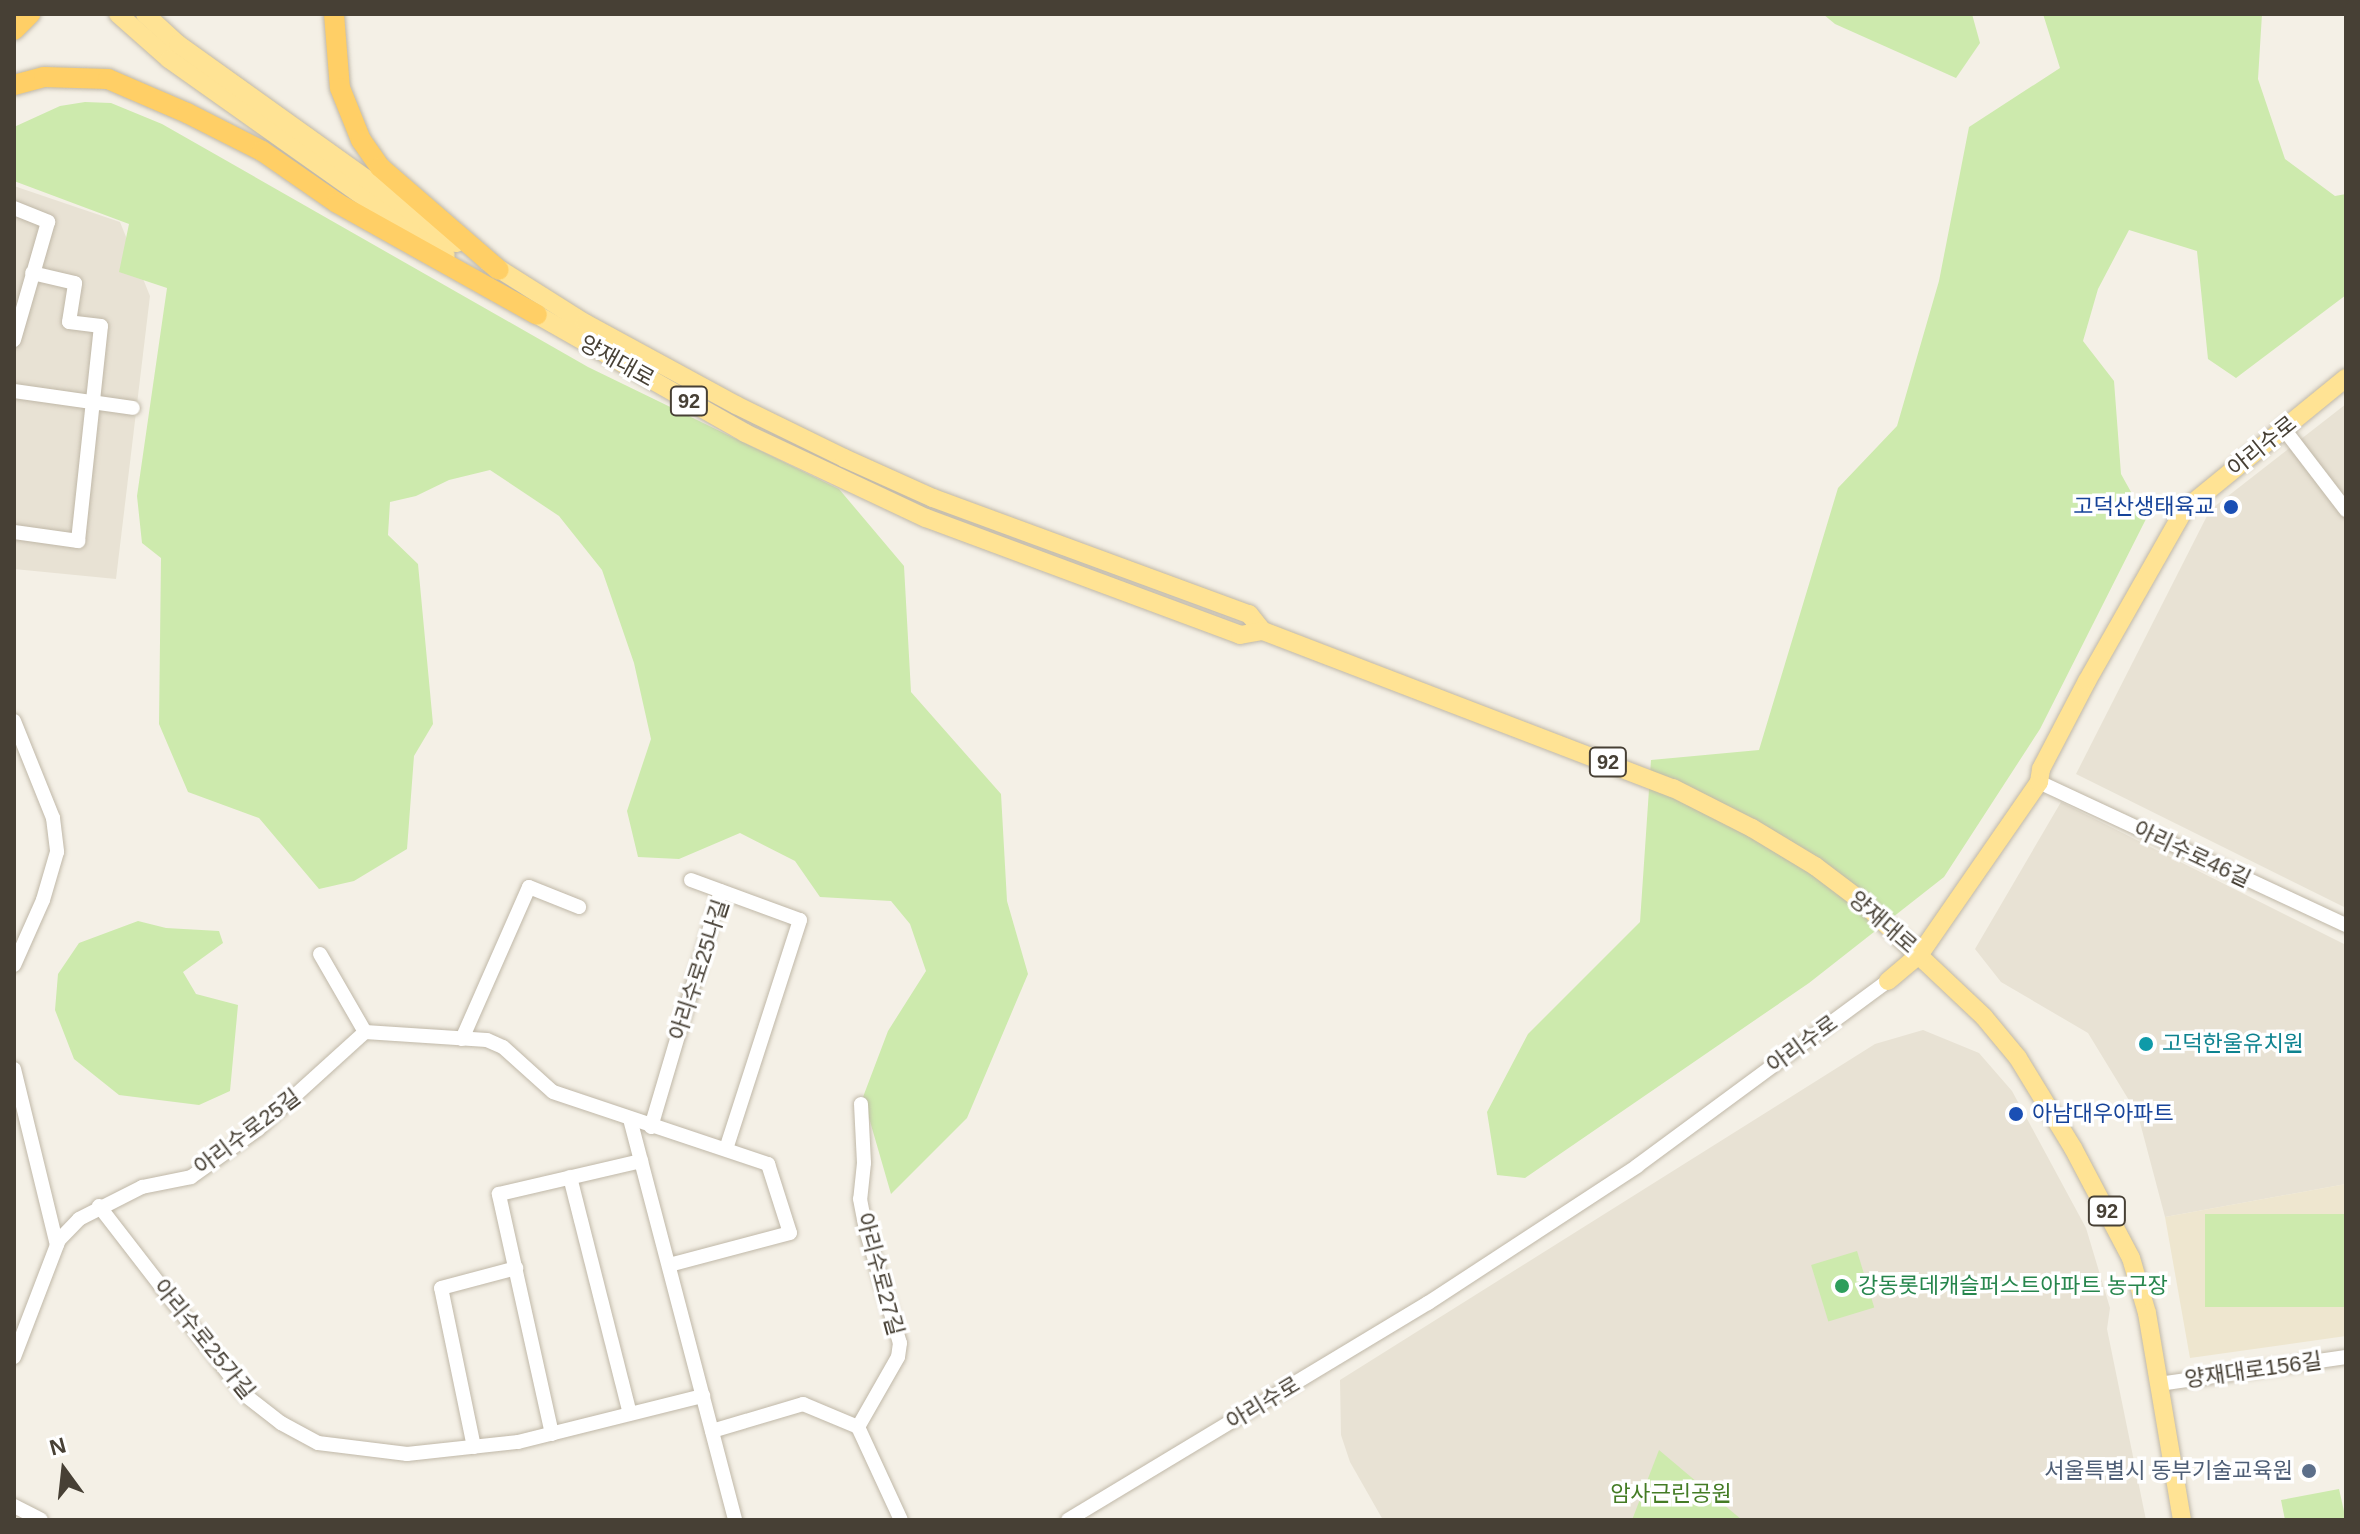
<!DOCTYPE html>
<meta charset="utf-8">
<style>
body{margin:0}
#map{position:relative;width:2360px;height:1534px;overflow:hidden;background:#f4f0e6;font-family:Helvetica,"Noto Sans KR",sans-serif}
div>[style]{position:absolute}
.residential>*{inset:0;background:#e8e2d4}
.education>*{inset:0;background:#eee6cf}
.green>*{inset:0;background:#cdeaad;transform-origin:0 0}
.roads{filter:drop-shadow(0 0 2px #c0b8a8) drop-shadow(0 0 2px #c0b8a8)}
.minor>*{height:14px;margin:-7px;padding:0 7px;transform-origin:7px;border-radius:7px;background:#fff}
.major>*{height:18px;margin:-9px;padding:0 9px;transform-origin:9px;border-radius:9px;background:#ffe394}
.highway>*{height:20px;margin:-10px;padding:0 10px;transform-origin:10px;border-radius:10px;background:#ffcf66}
.dots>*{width:22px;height:22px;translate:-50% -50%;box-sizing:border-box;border:4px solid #fff;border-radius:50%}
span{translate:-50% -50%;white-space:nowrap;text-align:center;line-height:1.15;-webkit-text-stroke:7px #fff;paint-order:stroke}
.shield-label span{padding:2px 6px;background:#fff;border:2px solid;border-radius:6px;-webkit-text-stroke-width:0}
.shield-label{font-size:20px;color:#474035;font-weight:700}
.street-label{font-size:22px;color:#474035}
.transit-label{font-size:22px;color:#164399}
.right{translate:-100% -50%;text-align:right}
.left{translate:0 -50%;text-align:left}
.culture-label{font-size:22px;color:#0d838f}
.leisure-label{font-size:22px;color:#27864d}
.service-label{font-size:22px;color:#4e5e75}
.park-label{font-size:22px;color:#447c25}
.frame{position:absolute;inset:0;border:16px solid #474035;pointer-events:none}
.north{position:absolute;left:24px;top:1430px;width:80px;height:80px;-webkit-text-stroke:6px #fff;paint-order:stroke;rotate:345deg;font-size:22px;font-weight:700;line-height:32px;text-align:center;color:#474035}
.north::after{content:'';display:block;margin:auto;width:28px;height:36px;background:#474035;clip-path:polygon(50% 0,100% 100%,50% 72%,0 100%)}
</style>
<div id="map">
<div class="residential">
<i style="clip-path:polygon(14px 186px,120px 222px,150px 296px,116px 579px,14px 569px)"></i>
<i style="clip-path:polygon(2346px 404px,2346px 908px,2076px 774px,2210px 510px)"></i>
<i style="clip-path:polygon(2061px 802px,2346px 945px,2346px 1184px,2165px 1217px,2138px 1115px,2088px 1033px,2001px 982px,1975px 949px)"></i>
<i style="clip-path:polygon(1923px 1030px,1979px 1053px,2012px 1091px,2086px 1228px,2110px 1308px,2107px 1329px,2146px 1520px,1383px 1520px,1350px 1462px,1341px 1435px,1340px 1380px,1875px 1044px)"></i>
</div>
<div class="education">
<i style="clip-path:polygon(2346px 1184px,2346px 1336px,2190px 1358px,2165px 1217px)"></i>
</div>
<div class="green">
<i style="clip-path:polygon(1823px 14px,1972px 14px,1980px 43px,1956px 78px,1835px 24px)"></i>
<i style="clip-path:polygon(2043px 14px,2262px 14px,2258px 79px,2285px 159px,2335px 196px,2346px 194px,2346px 295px,2236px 378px,2208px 359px,2197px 251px,2129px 230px,2098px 289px,2083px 341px,2114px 381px,2121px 474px,2146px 519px,2040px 729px,1944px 877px,1809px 983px,1525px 1178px,1497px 1175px,1487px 1112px,1528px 1034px,1640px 922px,1651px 760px,1759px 750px,1838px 488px,1897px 426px,1939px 281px,1969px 127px,2060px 68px)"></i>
<i style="clip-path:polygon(85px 102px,111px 103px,162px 124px,588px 367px,839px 489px,904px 566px,911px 692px,1001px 794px,1007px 901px,1028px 974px,967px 1118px,891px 1194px,863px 1097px,888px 1031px,926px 971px,910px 924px,891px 901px,820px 897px,795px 861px,740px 833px,679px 859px,638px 857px,627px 811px,651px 739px,634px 663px,602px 570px,559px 516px,490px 470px,449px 480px,416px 496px,390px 502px,388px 535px,418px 564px,433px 724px,414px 756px,407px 849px,354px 881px,319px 889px,259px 818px,188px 792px,159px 724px,161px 558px,142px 543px,137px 496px,167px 288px,119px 272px,129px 224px,14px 181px,14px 127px,60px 106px)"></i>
<i style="clip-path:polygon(138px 921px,166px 928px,219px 931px,223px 943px,183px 972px,196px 994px,238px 1005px,230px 1091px,199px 1105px,119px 1095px,74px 1059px,55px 1010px,58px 974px,79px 943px)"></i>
<i style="left:2346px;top:1214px;width:93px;height:141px;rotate:90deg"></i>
<i style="left:1857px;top:1251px;width:59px;height:48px;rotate:73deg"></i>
<i style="clip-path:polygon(1659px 1450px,1742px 1520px,1632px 1520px)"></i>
<i style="clip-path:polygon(2339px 1489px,2346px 1520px,2285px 1520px,2281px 1500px)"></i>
</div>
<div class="roads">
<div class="minor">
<i style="left:14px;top:208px;width:37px;rotate:22deg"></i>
<i style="left:48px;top:222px;width:123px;rotate:106.1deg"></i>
<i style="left:14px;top:391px;width:120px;rotate:8.1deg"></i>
<i style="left:2284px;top:429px;width:102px;rotate:52.6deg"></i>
<i style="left:14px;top:532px;width:65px;rotate:8deg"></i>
<i style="left:78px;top:541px;width:216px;rotate:-83.9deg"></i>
<i style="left:101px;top:326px;width:32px;rotate:-173deg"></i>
<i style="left:69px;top:322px;width:39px;rotate:-81deg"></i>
<i style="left:75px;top:283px;width:44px;rotate:-166.9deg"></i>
<i style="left:14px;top:721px;width:105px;rotate:68.1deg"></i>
<i style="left:53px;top:818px;width:34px;rotate:83deg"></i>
<i style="left:57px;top:852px;width:50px;rotate:106.3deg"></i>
<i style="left:43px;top:900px;width:71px;rotate:114deg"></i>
<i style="left:2039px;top:782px;width:339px;rotate:25deg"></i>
<i style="left:691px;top:880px;width:116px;rotate:20.2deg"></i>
<i style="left:800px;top:920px;width:241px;rotate:107.9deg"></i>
<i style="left:320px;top:954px;width:90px;rotate:60deg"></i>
<i style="left:365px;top:1032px;width:122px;rotate:3.8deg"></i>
<i style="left:487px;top:1040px;width:17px;rotate:24deg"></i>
<i style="left:503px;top:1047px;width:67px;rotate:42deg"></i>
<i style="left:553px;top:1092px;width:227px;rotate:18.5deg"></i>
<i style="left:768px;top:1164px;width:72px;rotate:72.3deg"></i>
<i style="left:790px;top:1233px;width:125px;rotate:165.2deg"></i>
<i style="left:462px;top:1039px;width:166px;rotate:-66.2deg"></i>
<i style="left:529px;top:887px;width:54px;rotate:21.8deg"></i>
<i style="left:14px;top:1069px;width:181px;rotate:76.3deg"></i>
<i style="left:861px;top:1104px;width:59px;rotate:87.1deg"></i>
<i style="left:864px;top:1163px;width:36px;rotate:96deg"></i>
<i style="left:860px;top:1199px;width:32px;rotate:79deg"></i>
<i style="left:866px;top:1230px;width:118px;rotate:73.3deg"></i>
<i style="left:900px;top:1343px;width:14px;rotate:98deg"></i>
<i style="left:898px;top:1357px;width:81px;rotate:119.7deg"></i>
<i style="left:858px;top:1427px;width:102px;rotate:65.2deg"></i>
<i style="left:630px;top:1119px;width:415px;rotate:75.3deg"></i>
<i style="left:651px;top:1127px;width:246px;rotate:-73.5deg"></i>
<i style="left:570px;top:1177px;width:244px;rotate:75.8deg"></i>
<i style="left:99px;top:1206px;width:239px;rotate:52.3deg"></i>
<i style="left:245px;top:1395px;width:46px;rotate:37.9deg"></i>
<i style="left:281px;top:1423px;width:42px;rotate:28.4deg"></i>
<i style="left:318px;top:1443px;width:90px;rotate:7deg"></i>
<i style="left:407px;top:1454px;width:112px;rotate:-6.2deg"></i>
<i style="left:518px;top:1442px;width:191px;rotate:-14deg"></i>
<i style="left:14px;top:1357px;width:125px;rotate:-69deg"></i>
<i style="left:59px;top:1240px;width:29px;rotate:-46deg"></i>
<i style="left:79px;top:1219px;width:71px;rotate:-26.9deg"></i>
<i style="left:142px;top:1187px;width:50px;rotate:-11.5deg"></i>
<i style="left:191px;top:1177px;width:82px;rotate:-35.6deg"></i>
<i style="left:258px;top:1129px;width:144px;rotate:-42.2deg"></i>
<i style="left:2159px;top:1384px;width:189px;rotate:-8.2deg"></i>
<i style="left:712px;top:1431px;width:95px;rotate:-16.5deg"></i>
<i style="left:803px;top:1404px;width:60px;rotate:22.7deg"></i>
<i style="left:552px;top:1434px;width:246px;rotate:-102.5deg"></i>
<i style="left:499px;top:1194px;width:146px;rotate:-13.1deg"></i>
<i style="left:474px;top:1447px;width:162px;rotate:-101.7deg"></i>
<i style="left:441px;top:1288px;width:78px;rotate:-14.9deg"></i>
<i style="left:14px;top:1506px;width:30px;rotate:27deg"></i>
<i style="left:1068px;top:1520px;width:420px;rotate:-31.1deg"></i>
<i style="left:1428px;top:1303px;width:250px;rotate:-33.2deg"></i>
<i style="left:1637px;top:1166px;width:312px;rotate:-36.4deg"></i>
</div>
<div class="major">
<i style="left:118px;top:14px;width:68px;rotate:41.4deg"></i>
<i style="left:169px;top:59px;width:339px;rotate:35.3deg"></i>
<i style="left:145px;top:14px;width:45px;rotate:42.3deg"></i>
<i style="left:178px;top:44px;width:342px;rotate:35.6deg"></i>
<i style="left:488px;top:262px;width:115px;rotate:32.2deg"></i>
<i style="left:585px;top:323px;width:172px;rotate:28.5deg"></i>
<i style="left:736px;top:405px;width:120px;rotate:26.1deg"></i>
<i style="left:844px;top:458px;width:98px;rotate:24.2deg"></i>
<i style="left:933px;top:498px;width:337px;rotate:20.2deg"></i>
<i style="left:1249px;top:614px;width:22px;rotate:51deg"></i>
<i style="left:1263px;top:631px;width:439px;rotate:21deg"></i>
<i style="left:1673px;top:788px;width:89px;rotate:26.9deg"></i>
<i style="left:1752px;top:828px;width:74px;rotate:31.1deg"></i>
<i style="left:1815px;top:866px;width:56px;rotate:37.1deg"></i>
<i style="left:1860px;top:900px;width:170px;rotate:43.3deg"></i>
<i style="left:1984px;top:1017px;width:53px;rotate:50.3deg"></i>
<i style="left:2018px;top:1058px;width:105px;rotate:58.6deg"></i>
<i style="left:2073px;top:1148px;width:124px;rotate:62.2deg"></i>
<i style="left:2131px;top:1258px;width:57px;rotate:73.8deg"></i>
<i style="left:2147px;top:1313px;width:210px;rotate:80.4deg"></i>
<i style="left:527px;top:309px;width:251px;rotate:29.6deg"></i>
<i style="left:745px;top:433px;width:200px;rotate:25.2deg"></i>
<i style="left:926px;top:518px;width:335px;rotate:20.4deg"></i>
<i style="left:1240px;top:635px;width:23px;rotate:-10deg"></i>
<i style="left:1888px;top:981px;width:42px;rotate:-40.2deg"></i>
<i style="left:1920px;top:954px;width:209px;rotate:-55.3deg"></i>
<i style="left:2039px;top:782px;width:13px;rotate:-81deg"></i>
<i style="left:2041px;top:769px;width:99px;rotate:-62.4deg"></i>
<i style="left:2087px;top:681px;width:197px;rotate:-60.4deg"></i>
<i style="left:2184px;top:510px;width:209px;rotate:-39.2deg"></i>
</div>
<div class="highway">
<i style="left:334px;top:14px;width:74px;rotate:85.4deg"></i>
<i style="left:340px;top:88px;width:56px;rotate:68deg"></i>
<i style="left:361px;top:140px;width:33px;rotate:55deg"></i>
<i style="left:380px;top:167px;width:157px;rotate:40.9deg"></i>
<i style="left:14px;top:30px;width:23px;rotate:-45deg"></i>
<i style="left:14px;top:85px;width:31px;rotate:-15deg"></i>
<i style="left:44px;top:77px;width:64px;rotate:1.8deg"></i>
<i style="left:108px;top:79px;width:86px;rotate:23.3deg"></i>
<i style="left:187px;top:113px;width:84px;rotate:26.9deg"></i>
<i style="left:262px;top:151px;width:91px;rotate:34.7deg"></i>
<i style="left:337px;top:203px;width:229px;rotate:29.2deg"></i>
</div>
</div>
<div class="dots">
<i style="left:2231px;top:507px;background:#1a4fb4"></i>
<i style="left:2146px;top:1044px;background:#0f9aa8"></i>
<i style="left:2016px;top:1114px;background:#1a4fb4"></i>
<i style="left:1842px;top:1286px;background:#2e9e5b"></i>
<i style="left:2309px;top:1471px;background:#5c6f8a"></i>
</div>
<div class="shield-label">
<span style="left:689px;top:401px">92</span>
<span style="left:1608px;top:762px">92</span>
<span style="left:2107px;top:1211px">92</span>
</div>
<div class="street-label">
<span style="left:617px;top:361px;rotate:29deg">양재대로</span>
<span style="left:2262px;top:446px;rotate:-39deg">아리수로</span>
<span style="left:2192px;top:854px;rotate:25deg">아리수로46길</span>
<span style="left:1883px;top:922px;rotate:41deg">양재대로</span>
<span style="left:699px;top:970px;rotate:-72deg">아리수로25나길</span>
<span style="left:1802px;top:1044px;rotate:-36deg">아리수로</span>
<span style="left:247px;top:1132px;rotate:-37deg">아리수로25길</span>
<span style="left:880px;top:1274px;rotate:75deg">아리수로27길</span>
<span style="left:204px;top:1339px;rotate:51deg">아리수로25가길</span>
<span style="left:2253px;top:1370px;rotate:-8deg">양재대로156길</span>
<span style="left:1263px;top:1403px;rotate:-31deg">아리수로</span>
</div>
<div class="transit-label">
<span class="right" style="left:2215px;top:507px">고덕산생태육교</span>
<span class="left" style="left:2032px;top:1114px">아남대우아파트</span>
</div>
<div class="culture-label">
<span class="left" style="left:2162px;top:1044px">고덕한울유치원</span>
</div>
<div class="leisure-label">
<span class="left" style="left:1858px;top:1286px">강동롯데캐슬퍼스트아파트 농구장</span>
</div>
<div class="service-label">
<span class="right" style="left:2293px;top:1471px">서울특별시 동부기술교육원</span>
</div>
<div class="park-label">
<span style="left:1671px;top:1494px">암사근린공원</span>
</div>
<div class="frame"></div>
<div class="north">N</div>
</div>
